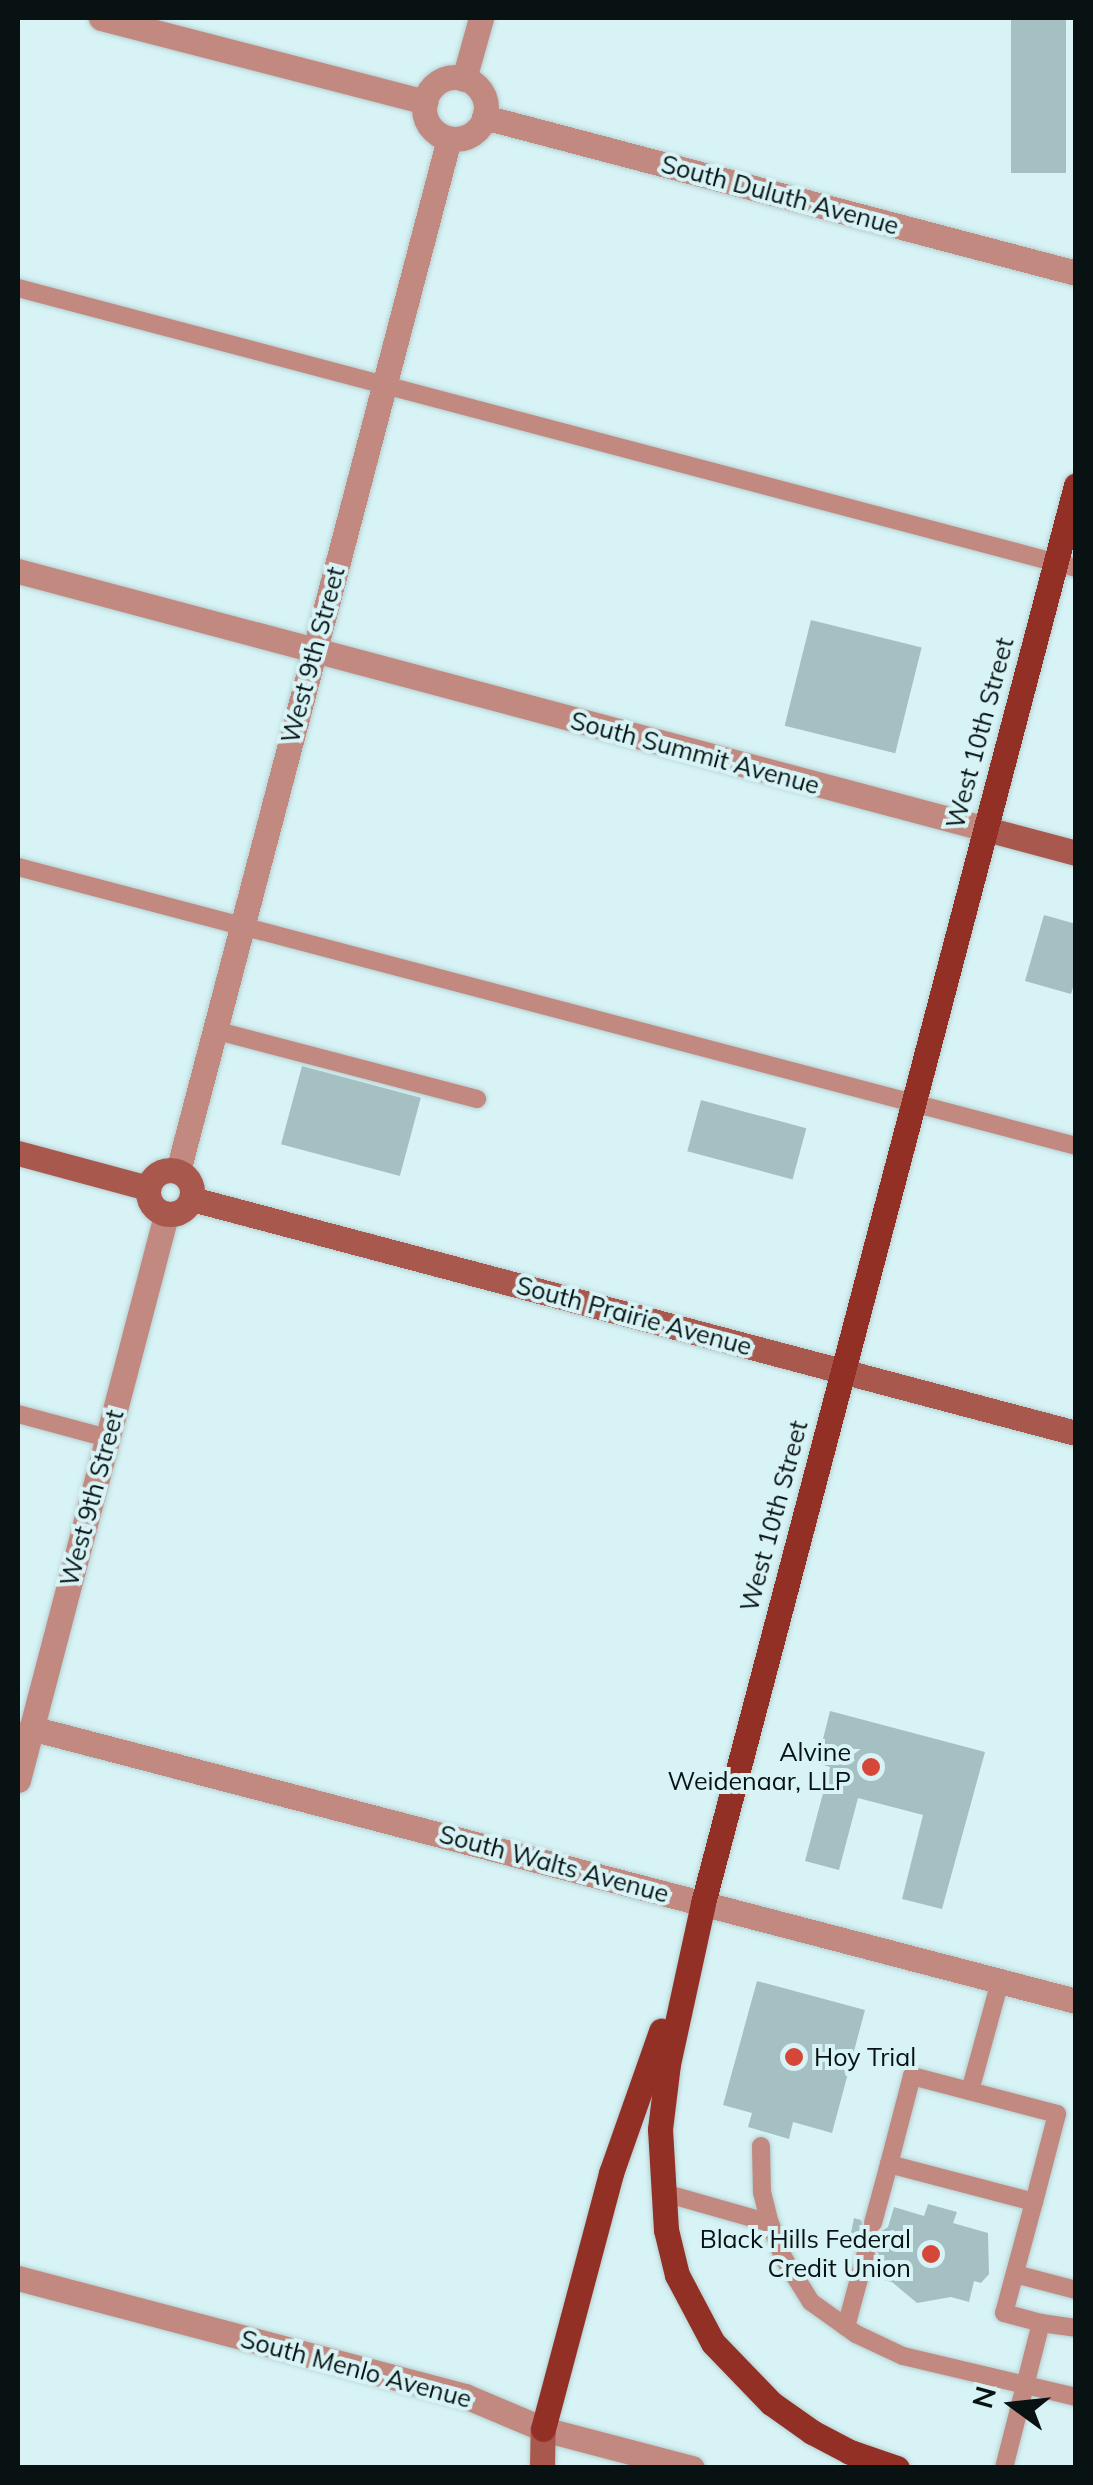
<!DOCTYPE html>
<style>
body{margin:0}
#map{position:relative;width:1093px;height:2485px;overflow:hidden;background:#d7f3f5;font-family:Mulish,sans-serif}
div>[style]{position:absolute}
.building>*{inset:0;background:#a5c0c2;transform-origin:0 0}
.roads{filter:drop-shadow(0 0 2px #b6cfd1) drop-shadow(0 0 2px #b6cfd1)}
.lane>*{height:18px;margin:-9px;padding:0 9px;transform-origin:9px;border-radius:9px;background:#c28980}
.street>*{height:25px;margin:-12.5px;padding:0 12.5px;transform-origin:12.5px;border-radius:12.5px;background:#c28980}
.street>.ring{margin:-12.5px;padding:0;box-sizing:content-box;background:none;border:25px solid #c28980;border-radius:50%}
.secondary>*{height:25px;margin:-12.5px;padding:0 12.5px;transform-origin:12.5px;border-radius:12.5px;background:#a8584c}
.secondary>.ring{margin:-12.5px;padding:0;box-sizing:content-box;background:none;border:25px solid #a8584c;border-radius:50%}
.primary>*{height:25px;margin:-12.5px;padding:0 12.5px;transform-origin:12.5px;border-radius:12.5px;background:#923026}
.dots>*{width:28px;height:28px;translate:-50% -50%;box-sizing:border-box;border:5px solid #d7f3f5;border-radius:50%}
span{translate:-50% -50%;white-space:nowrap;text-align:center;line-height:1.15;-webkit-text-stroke:8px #d7f3f5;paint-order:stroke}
.street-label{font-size:25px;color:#081212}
.poi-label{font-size:25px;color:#081212}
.right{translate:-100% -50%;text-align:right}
.left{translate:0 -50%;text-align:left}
.frame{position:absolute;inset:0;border:20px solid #081212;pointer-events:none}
.north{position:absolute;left:963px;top:2355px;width:100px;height:100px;-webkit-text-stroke:8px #d7f3f5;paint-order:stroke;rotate:285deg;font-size:28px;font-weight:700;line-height:40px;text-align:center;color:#081212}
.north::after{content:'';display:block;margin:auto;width:35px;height:45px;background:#081212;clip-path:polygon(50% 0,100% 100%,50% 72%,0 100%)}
</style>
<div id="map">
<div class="building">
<i style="left:1011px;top:18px;width:55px;height:155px"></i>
<i style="left:811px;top:620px;width:114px;height:109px;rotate:14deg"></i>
<i style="clip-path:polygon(1044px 915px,1076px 924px,1076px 977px,1071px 994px,1025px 981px)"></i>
<i style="left:302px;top:1066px;width:123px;height:81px;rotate:15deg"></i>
<i style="left:701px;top:1100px;width:109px;height:53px;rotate:15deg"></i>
<i style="clip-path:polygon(830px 1711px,985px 1752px,942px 1909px,902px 1899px,923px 1815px,858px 1798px,839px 1870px,805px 1861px,830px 1767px,817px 1763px)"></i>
<i style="clip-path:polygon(757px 1981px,865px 2010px,832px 2133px,793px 2122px,789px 2139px,748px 2127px,752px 2113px,723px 2105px)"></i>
<i style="clip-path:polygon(928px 2204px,957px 2212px,953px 2223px,988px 2233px,989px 2274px,981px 2283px,974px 2281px,969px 2302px,951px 2297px,917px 2303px,892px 2282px,874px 2278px,880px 2257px,874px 2244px,864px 2241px,854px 2250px,848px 2248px,854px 2218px,861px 2220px,865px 2232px,875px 2235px,888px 2227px,894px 2207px,924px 2216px)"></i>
</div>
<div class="roads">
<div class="lane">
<i style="left:18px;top:288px;width:1094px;rotate:14.82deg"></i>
<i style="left:18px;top:867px;width:1094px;rotate:14.77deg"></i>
<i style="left:214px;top:1030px;width:272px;rotate:14.7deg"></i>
<i style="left:18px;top:1414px;width:92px;rotate:15.1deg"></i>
<i style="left:970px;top:2091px;width:114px;rotate:-74.7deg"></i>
<i style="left:761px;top:2146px;width:46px;rotate:88.8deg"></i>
<i style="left:762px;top:2192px;width:32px;rotate:76deg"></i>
<i style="left:770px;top:2223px;width:36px;rotate:69deg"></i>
<i style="left:783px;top:2257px;width:53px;rotate:58.1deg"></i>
<i style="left:811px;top:2302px;width:55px;rotate:35.4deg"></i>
<i style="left:856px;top:2334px;width:52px;rotate:25.1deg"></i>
<i style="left:903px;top:2356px;width:178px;rotate:13.3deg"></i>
<i style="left:661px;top:2192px;width:113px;rotate:15.9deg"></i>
<i style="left:1034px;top:2202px;width:150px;rotate:-165.3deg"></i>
<i style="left:889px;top:2164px;width:91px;rotate:-75.4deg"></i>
<i style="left:912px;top:2076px;width:150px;rotate:14.7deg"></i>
<i style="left:1057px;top:2114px;width:91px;rotate:104.6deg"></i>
<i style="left:1034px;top:2202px;width:115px;rotate:105.1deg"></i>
<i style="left:1004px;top:2313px;width:38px;rotate:15deg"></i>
<i style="left:873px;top:2223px;width:61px;rotate:-74.8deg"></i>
<i style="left:1015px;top:2274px;width:63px;rotate:14.7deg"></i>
<i style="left:846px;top:2327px;width:77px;rotate:-74.9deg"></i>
<i style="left:1004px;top:2468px;width:150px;rotate:-75.7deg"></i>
<i style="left:1041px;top:2323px;width:35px;rotate:8deg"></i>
</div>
<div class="street">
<i style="left:101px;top:18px;width:335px;rotate:14.5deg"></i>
<i class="ring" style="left:424px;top:77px;width:37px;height:37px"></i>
<i style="left:464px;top:79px;width:63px;rotate:-74.4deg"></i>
<i style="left:484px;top:117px;width:612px;rotate:14.76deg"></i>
<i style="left:18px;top:571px;width:1002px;rotate:14.92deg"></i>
<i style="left:178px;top:1171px;width:1067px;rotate:-75.29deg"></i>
<i style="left:31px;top:1728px;width:1080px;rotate:14.64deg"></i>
<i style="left:18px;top:1780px;width:584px;rotate:-75.32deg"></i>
<i style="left:18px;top:2278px;width:462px;rotate:14.8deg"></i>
<i style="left:465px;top:2396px;width:85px;rotate:22.9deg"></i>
<i style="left:543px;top:2429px;width:154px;rotate:14.7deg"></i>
</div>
<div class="secondary">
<i style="left:986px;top:829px;width:93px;rotate:14.9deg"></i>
<i style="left:18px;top:1153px;width:135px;rotate:15.1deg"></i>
<i class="ring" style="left:148px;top:1170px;width:19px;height:19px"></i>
<i style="left:192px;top:1199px;width:914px;rotate:14.83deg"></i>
<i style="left:542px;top:2468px;width:39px;rotate:-89deg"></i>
</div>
<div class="primary">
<i style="left:543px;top:2429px;width:265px;rotate:-75.1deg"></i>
<i style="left:611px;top:2173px;width:151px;rotate:-70.6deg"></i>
<i style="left:897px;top:2468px;width:50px;rotate:-161.2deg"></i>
<i style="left:850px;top:2452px;width:43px;rotate:-152.2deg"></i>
<i style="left:812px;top:2432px;width:50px;rotate:-144.7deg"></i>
<i style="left:771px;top:2403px;width:83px;rotate:-134deg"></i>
<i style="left:713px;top:2343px;width:77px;rotate:-117.9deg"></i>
<i style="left:677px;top:2275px;width:46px;rotate:-103.7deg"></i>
<i style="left:666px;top:2230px;width:101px;rotate:-93.4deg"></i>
<i style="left:660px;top:2129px;width:65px;rotate:-83deg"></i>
<i style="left:668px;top:2064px;width:165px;rotate:-77.7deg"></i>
<i style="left:703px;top:1903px;width:1466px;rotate:-75.26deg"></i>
</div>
</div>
<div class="dots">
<i style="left:871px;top:1767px;background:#d54839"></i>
<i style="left:794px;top:2057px;background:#d54839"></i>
<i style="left:931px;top:2254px;background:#d54839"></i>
</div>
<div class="street-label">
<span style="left:780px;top:195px;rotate:15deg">South Duluth Avenue</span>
<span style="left:313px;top:655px;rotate:-75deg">West 9th Street</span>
<span style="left:980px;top:733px;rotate:-75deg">West 10th Street</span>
<span style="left:695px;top:753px;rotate:15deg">South Summit Avenue</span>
<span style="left:634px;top:1316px;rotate:15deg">South Prairie Avenue</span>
<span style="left:92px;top:1498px;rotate:-75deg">West 9th Street</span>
<span style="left:774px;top:1516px;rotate:-75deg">West 10th Street</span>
<span style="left:554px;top:1864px;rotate:15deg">South Walts Avenue</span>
<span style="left:356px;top:2369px;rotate:15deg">South Menlo Avenue</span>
</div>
<div class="poi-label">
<span class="right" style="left:851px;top:1767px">Alvine<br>Weidenaar, LLP</span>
<span class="left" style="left:814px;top:2057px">Hoy Trial</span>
<span class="right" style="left:911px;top:2254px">Black Hills Federal<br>Credit Union</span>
</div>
<div class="frame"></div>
<div class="north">N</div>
</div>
